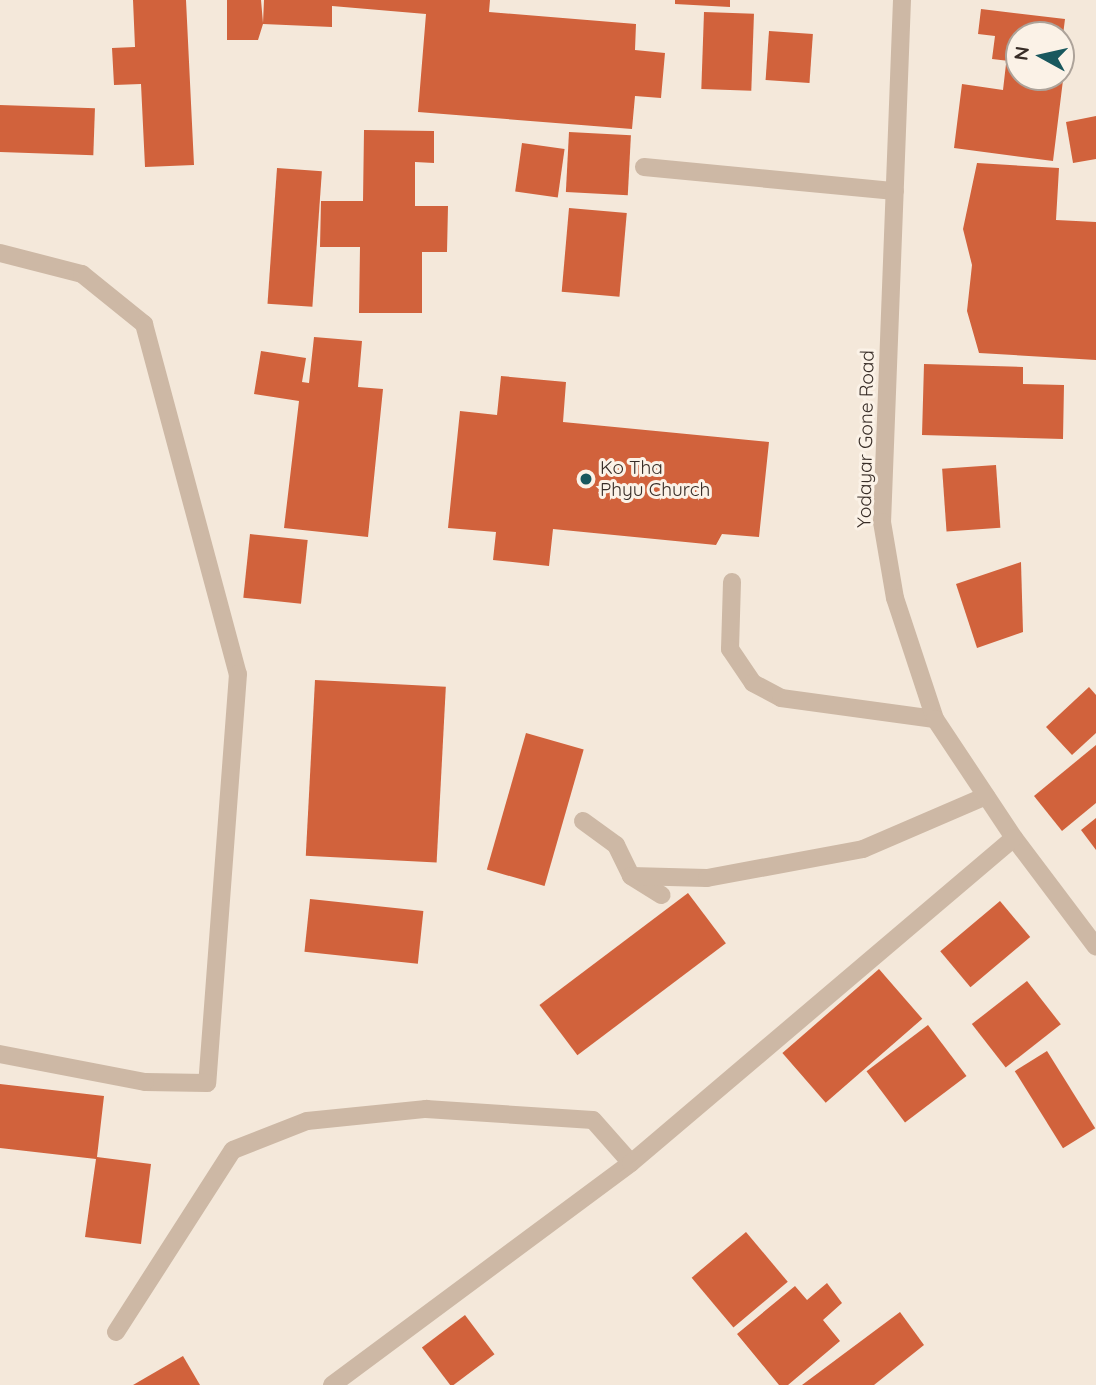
<!DOCTYPE html>
<style>
body{margin:0}
#map{position:relative;width:1096px;height:1385px;overflow:hidden;background:#f4e8da;font-family:Quicksand,sans-serif}
div>[style]{position:absolute}
.building>*{inset:0;background:#d1623c;transform-origin:0 0}
.service>*{height:18px;margin:-9px;padding:0 9px;transform-origin:9px;border-radius:9px;background:#cdb8a5}
.minor>*{height:18px;margin:-9px;padding:0 9px;transform-origin:9px;border-radius:9px;background:#cdb8a5}
.dots>*{width:19px;height:19px;translate:-50% -50%;box-sizing:border-box;border:4px solid #fbf2e7;border-radius:50%}
span{translate:-50% -50%;white-space:nowrap;text-align:center;line-height:1.15;-webkit-text-stroke:6px #fbf2e7;paint-order:stroke}
.street-label{font-size:19px;color:#382d27}
.poi-label{font-size:19px;color:#382d27}
.left{translate:0 -50%;text-align:left}
.north{position:absolute;left:1005px;top:21px;width:70px;height:70px;box-sizing:border-box;background:#fbf2e7;border:2px solid #ada39a;border-radius:50%;rotate:278deg;font-size:19px;font-weight:700;line-height:28px;text-align:center;color:#382d27}
.north::after{content:'';display:block;margin:auto;width:24px;height:32px;background:#19585e;clip-path:polygon(50% 0,100% 100%,50% 72%,0 100%)}
</style>
<div id="map">
<div class="building">
<i style="clip-path:polygon(133px 0,186px 0,194px 165px,145px 167px,141px 84px,114px 85px,112px 48px,135px 47px)"></i>
<i style="clip-path:polygon(227px 0,261px 0,263px 23px,264px 0,490px 0,489px 12px,636px 24px,635px 50px,665px 53px,661px 98px,635px 96px,632px 129px,418px 112px,426px 14px,332px 6px,332px 27px,263px 24px,258px 40px,227px 40px)"></i>
<i style="clip-path:polygon(675px 0,730px 0,730px 7px,675px 4px)"></i>
<i style="clip-path:polygon(981px 9px,1065px 19px,1063px 35px,1019px 35px,1019px 62px,992px 59px,995px 36px,978px 34px)"></i>
<i style="left:704px;top:12px;width:50px;height:77px;rotate:2deg"></i>
<i style="left:769px;top:31px;width:44px;height:49px;rotate:4deg"></i>
<i style="clip-path:polygon(1006px 64px,1019px 66px,1019px 77px,1061px 77px,1064px 72px,1053px 161px,954px 148px,962px 84px,1003px 90px)"></i>
<i style="left:0;top:105px;width:95px;height:47px;rotate:2deg"></i>
<i style="clip-path:polygon(1096px 116px,1096px 159px,1073px 163px,1066px 122px)"></i>
<i style="clip-path:polygon(364px 130px,434px 131px,434px 163px,415px 162px,415px 206px,448px 206px,447px 252px,422px 252px,422px 313px,359px 313px,360px 247px,320px 247px,321px 201px,363px 201px)"></i>
<i style="left:569px;top:132px;width:62px;height:60px;rotate:3deg"></i>
<i style="left:522px;top:143px;width:43px;height:49px;rotate:8deg"></i>
<i style="clip-path:polygon(977px 163px,1059px 168px,1056px 220px,1096px 222px,1096px 360px,979px 353px,967px 311px,972px 265px,963px 229px)"></i>
<i style="left:277px;top:168px;width:45px;height:136px;rotate:4deg"></i>
<i style="left:569px;top:208px;width:58px;height:84px;rotate:5deg"></i>
<i style="clip-path:polygon(314px 337px,362px 341px,358px 387px,383px 389px,368px 537px,284px 528px,299px 401px,254px 394px,261px 351px,306px 358px,302px 382px,309px 383px)"></i>
<i style="clip-path:polygon(924px 364px,1023px 367px,1023px 384px,1064px 385px,1063px 439px,922px 435px)"></i>
<i style="clip-path:polygon(501px 376px,566px 382px,563px 422px,769px 442px,759px 537px,722px 534px,716px 545px,553px 529px,549px 566px,493px 560px,496px 532px,448px 528px,460px 411px,497px 415px)"></i>
<i style="left:996px;top:465px;width:63px;height:54px;rotate:86deg"></i>
<i style="left:250px;top:534px;width:58px;height:64px;rotate:6deg"></i>
<i style="clip-path:polygon(1021px 562px,1023px 632px,977px 648px,956px 584px)"></i>
<i style="left:315px;top:680px;width:131px;height:176px;rotate:3deg"></i>
<i style="clip-path:polygon(1089px 687px,1096px 695px,1096px 733px,1072px 755px,1046px 727px)"></i>
<i style="left:526px;top:733px;width:60px;height:142px;rotate:16deg"></i>
<i style="clip-path:polygon(1096px 745px,1096px 803px,1062px 831px,1034px 796px)"></i>
<i style="clip-path:polygon(1096px 818px,1096px 850px,1081px 830px)"></i>
<i style="left:688px;top:893px;width:63px;height:186px;rotate:53deg"></i>
<i style="left:310px;top:899px;width:114px;height:53px;rotate:6deg"></i>
<i style="left:1000px;top:901px;width:47px;height:78px;rotate:50deg"></i>
<i style="left:879px;top:969px;width:66px;height:128px;rotate:49deg"></i>
<i style="left:1027px;top:981px;width:55px;height:70px;rotate:52deg"></i>
<i style="left:928px;top:1025px;width:64px;height:77px;rotate:53deg"></i>
<i style="left:1047px;top:1051px;width:91px;height:38px;rotate:58deg"></i>
<i style="clip-path:polygon(0 1084px,104px 1096px,97px 1157px,151px 1164px,141px 1244px,85px 1237px,96px 1159px,0 1148px)"></i>
<i style="left:746px;top:1232px;width:65px;height:71px;rotate:50deg"></i>
<i style="clip-path:polygon(827px 1283px,842px 1303px,823px 1320px,840px 1341px,788px 1385px,779px 1385px,737px 1334px,795px 1286px,807px 1300px)"></i>
<i style="clip-path:polygon(900px 1312px,924px 1345px,874px 1385px,802px 1385px)"></i>
<i style="left:465px;top:1315px;width:49px;height:54px;rotate:53deg"></i>
<i style="clip-path:polygon(183px 1356px,200px 1385px,133px 1385px)"></i>
</div>
<div class="service">
<i style="left:644px;top:167px;width:252px;rotate:5.5deg"></i>
<i style="left:0;top:253px;width:85px;rotate:14.4deg"></i>
<i style="left:82px;top:274px;width:80px;rotate:38.9deg"></i>
<i style="left:144px;top:324px;width:362px;rotate:75deg"></i>
<i style="left:238px;top:674px;width:410px;rotate:94.3deg"></i>
<i style="left:207px;top:1083px;width:62px;rotate:-179.1deg"></i>
<i style="left:145px;top:1082px;width:148px;rotate:-169.1deg"></i>
<i style="left:732px;top:582px;width:67px;rotate:91.7deg"></i>
<i style="left:730px;top:649px;width:41px;rotate:55.9deg"></i>
<i style="left:753px;top:683px;width:32px;rotate:28deg"></i>
<i style="left:781px;top:698px;width:155px;rotate:7.8deg"></i>
<i style="left:583px;top:821px;width:41px;rotate:36deg"></i>
<i style="left:616px;top:845px;width:34px;rotate:64deg"></i>
<i style="left:631px;top:876px;width:36px;rotate:32deg"></i>
<i style="left:631px;top:876px;width:76px;rotate:1.5deg"></i>
<i style="left:707px;top:878px;width:159px;rotate:-10.5deg"></i>
<i style="left:863px;top:849px;width:134px;rotate:-23.3deg"></i>
</div>
<div class="minor">
<i style="left:902px;top:0;width:522px;rotate:92.19deg"></i>
<i style="left:882px;top:522px;width:77px;rotate:80.3deg"></i>
<i style="left:895px;top:598px;width:127px;rotate:71.7deg"></i>
<i style="left:935px;top:719px;width:143px;rotate:56.4deg"></i>
<i style="left:1014px;top:838px;width:136px;rotate:53deg"></i>
<i style="left:116px;top:1332px;width:216px;rotate:-57.3deg"></i>
<i style="left:233px;top:1150px;width:79px;rotate:-21.4deg"></i>
<i style="left:307px;top:1121px;width:120px;rotate:-5.8deg"></i>
<i style="left:426px;top:1109px;width:167px;rotate:3.8deg"></i>
<i style="left:593px;top:1120px;width:57px;rotate:48.5deg"></i>
<i style="left:332px;top:1385px;width:372px;rotate:-36.6deg"></i>
<i style="left:631px;top:1163px;width:502px;rotate:-40.32deg"></i>
</div>
<div class="dots">
<i style="left:586px;top:479px;background:#19585e"></i>
</div>
<div class="street-label">
<span style="left:866px;top:439px;rotate:-89deg">Yodayar Gone Road</span>
</div>
<div class="poi-label">
<span class="left" style="left:600px;top:479px">Ko Tha<br>Phyu Church</span>
</div>
<div class="north">N</div>
</div>
